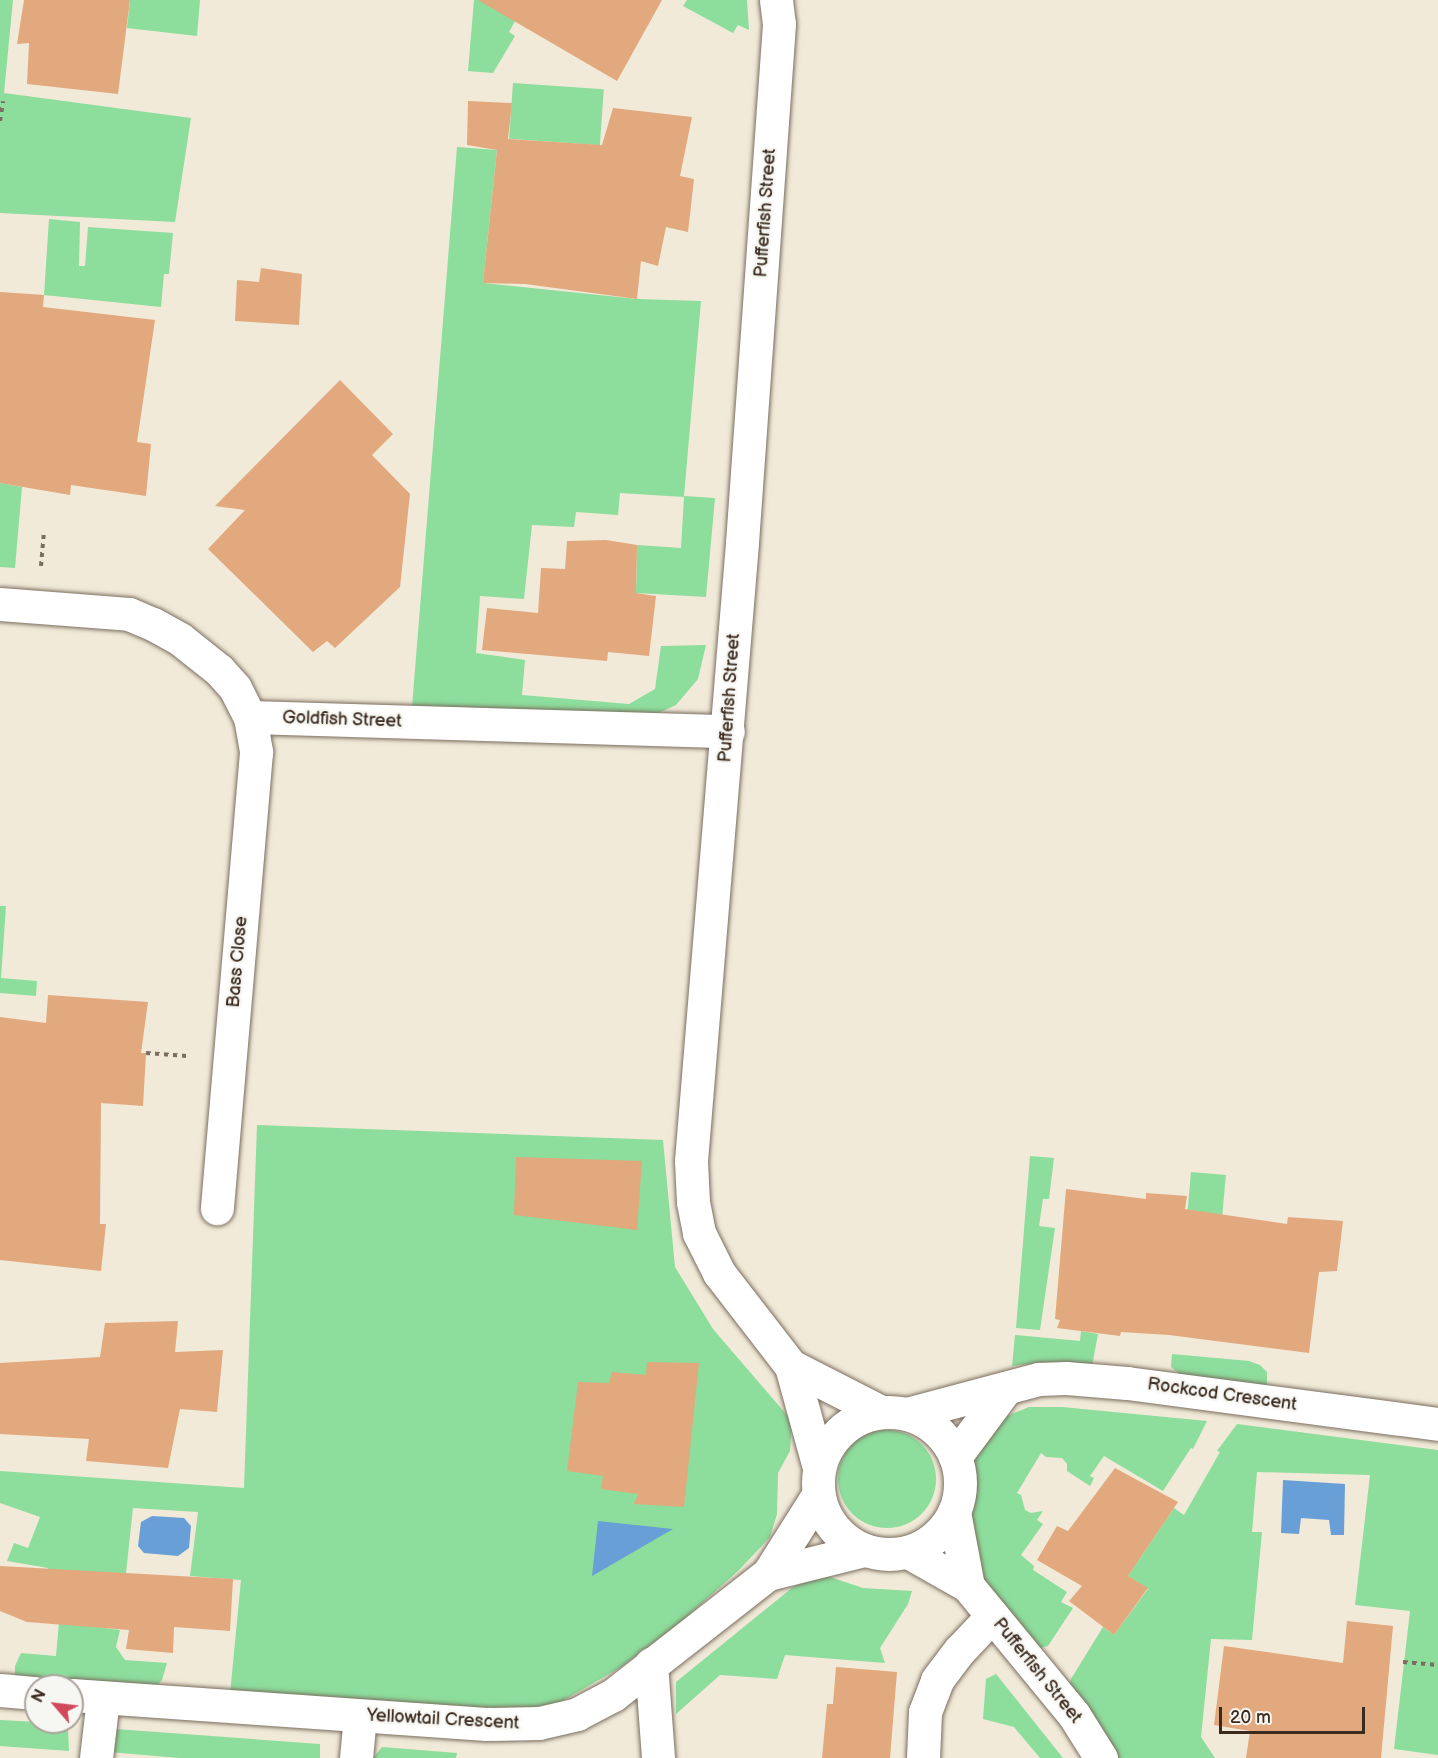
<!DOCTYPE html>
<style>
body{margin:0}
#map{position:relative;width:1438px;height:1758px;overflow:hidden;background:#f1ead8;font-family:"Balsamiq Sans",sans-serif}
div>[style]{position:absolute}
.green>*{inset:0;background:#8ddd9c;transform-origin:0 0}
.round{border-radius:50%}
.water>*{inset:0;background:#689fd6}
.building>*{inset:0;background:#e2a87e}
.path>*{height:4px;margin-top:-2px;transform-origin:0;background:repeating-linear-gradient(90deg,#7b6d5f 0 4.5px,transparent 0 9px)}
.roads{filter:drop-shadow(0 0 2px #7b6d5f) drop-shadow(0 0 2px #7b6d5f)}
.minor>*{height:33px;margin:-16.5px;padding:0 16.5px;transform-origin:16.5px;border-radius:16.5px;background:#fff}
.minor>.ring{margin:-16.5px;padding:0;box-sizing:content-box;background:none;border:33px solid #fff;border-radius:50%}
span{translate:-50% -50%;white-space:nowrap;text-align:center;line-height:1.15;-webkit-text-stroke:5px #f6f6f2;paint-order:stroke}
.street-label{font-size:18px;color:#3b2a1e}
.north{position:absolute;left:24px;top:1674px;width:60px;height:60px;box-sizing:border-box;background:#f6f6f2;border:2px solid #aba49d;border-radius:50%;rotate:298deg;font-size:16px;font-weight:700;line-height:24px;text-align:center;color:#3b2a1e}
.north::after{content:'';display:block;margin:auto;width:21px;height:27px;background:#d1495b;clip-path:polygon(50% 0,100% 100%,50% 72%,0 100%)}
.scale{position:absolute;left:1219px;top:1707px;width:146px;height:27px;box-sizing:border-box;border:3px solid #3b2a1e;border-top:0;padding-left:8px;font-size:18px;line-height:21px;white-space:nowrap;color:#3b2a1e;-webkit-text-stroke:4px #f6f6f2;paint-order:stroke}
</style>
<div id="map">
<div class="green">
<i style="clip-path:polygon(0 0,13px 0,4px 93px,191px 118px,175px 222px,0 213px)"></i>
<i style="clip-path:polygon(130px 0,200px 0,197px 36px,127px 28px)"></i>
<i style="clip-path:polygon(474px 0,527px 0,509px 32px,515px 36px,493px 73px,468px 71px)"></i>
<i style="clip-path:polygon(687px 0,747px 0,749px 30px,738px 25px,733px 33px,683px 6px)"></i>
<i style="left:513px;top:83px;width:91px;height:56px;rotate:4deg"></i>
<i style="clip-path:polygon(457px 147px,497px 150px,483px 283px,637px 299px,701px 301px,684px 496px,715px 498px,706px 597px,636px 593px,637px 545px,681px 548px,684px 497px,620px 493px,618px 515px,576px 512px,574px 527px,532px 525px,524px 599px,480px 596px,476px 653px,525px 660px,522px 695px,629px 704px,655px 689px,661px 646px,706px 645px,698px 679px,676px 705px,641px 721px,412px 707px)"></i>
<i style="clip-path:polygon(49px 219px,80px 222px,79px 266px,85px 266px,88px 227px,173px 233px,169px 274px,164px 274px,161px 307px,44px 295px)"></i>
<i style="clip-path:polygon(0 483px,22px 487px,15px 568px,0 567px)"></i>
<i style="clip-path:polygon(0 906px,6px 906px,1px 978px,37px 981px,36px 996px,0 993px)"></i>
<i style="clip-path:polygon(257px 1125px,663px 1140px,675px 1267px,713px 1329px,792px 1421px,790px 1451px,778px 1473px,777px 1514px,770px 1537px,738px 1571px,681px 1622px,621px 1667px,554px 1706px,483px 1718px,230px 1694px,241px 1580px,190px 1576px,198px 1512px,133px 1508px,126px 1573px,64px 1573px,41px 1595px,48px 1568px,7px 1561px,14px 1543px,28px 1548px,40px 1517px,0 1503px,0 1471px,244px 1488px)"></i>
<i style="clip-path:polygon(1030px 1156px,1054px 1158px,1049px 1199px,1043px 1199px,1039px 1226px,1055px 1228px,1040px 1330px,1016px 1328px)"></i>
<i style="left:1191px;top:1172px;width:35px;height:155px;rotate:5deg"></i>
<i style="clip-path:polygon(1081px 1331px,1098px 1334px,1092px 1366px,1047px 1362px,1012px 1366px,1015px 1335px,1080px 1341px)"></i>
<i style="clip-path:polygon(1172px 1354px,1249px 1361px,1260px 1365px,1267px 1372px,1267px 1387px,1181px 1375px,1171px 1367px)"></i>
<i style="clip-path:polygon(1029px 1407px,1062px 1407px,1207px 1421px,1193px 1449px,1191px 1448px,1163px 1491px,1104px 1456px,1090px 1476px,1094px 1478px,1090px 1486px,1067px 1471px,1067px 1464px,1062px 1458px,1046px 1457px,1041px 1453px,1017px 1493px,1021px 1495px,1025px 1510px,1031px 1513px,1043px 1511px,1037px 1520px,1043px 1524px,1021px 1555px,1034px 1566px,1033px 1570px,1067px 1592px,1061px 1602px,1073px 1608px,1048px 1646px,1040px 1648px,971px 1572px,967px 1511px,969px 1463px,985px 1430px,1007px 1416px)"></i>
<i style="clip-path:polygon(1237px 1424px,1438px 1450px,1438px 1755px,1394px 1749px,1410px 1611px,1355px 1605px,1370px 1475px,1257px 1472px,1252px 1532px,1262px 1532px,1252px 1640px,1211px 1639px,1201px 1737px,1215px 1758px,1119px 1758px,1069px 1689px,1071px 1679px,1103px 1627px,1114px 1635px,1148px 1589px,1128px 1576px,1174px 1508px,1184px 1515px,1220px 1452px,1217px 1451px)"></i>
<i class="round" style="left:838px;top:1430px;width:98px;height:98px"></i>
<i style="clip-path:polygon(824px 1575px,863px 1588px,912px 1591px,908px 1604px,880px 1648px,885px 1663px,785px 1655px,777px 1679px,720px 1675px,676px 1714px,676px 1682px,793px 1587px)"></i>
<i style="clip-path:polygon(59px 1622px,120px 1630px,116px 1647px,125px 1660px,167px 1663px,162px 1680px,156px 1686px,15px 1675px,15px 1666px,21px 1653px,56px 1656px)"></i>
<i style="clip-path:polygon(996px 1674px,1063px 1758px,1040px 1758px,1014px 1727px,983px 1719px,986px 1679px)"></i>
<i style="clip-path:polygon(0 1720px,57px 1723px,68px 1729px,69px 1751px,0 1746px)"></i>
<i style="clip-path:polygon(116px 1729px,320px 1744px,320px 1758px,179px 1758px,109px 1752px)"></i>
<i style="clip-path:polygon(382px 1747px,457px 1753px,456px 1758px,373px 1758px)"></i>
</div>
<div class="water">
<i style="clip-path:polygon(1283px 1480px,1345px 1484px,1344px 1535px,1331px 1535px,1329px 1520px,1301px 1518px,1299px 1534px,1281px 1533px)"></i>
<i style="clip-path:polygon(152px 1516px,184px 1518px,191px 1526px,189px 1548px,178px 1556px,144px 1553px,138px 1546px,141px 1522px)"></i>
<i style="clip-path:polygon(598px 1521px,673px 1529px,592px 1576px)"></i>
</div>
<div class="building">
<i style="clip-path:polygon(24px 0,130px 0,118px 94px,27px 84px,29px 43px,17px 44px)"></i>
<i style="clip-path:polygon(478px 0,662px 0,617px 81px)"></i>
<i style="clip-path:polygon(468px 101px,512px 103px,508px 139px,602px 145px,613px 108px,692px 117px,680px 176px,694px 179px,688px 232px,666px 227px,658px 266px,641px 261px,637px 299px,525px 284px,483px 283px,497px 150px,467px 145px)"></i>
<i style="clip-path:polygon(261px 268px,302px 274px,299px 325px,235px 321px,237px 280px,259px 282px)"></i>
<i style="clip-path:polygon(0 292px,44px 295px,43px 307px,155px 320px,137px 442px,151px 444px,146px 496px,71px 485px,70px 495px,0 483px)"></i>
<i style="clip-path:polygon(340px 380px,393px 434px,372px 455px,410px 494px,400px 587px,335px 648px,327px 641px,313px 652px,208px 549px,245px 510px,215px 506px)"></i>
<i style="clip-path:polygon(606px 540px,637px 545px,636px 593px,656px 596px,649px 656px,608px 652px,607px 661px,482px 650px,487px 608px,538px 613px,541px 568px,565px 569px,567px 541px)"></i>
<i style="clip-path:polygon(48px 995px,148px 1002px,141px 1053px,146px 1053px,143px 1106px,101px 1103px,100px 1224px,106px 1224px,101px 1271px,0 1260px,0 1017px,46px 1023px)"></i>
<i style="clip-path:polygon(516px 1157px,642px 1161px,637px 1230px,514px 1215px)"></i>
<i style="clip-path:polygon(1066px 1189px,1146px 1199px,1146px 1193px,1187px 1196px,1185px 1209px,1287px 1224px,1288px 1217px,1343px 1221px,1337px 1271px,1319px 1272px,1309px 1353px,1169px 1335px,1121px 1332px,1120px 1336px,1057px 1328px,1060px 1320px,1055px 1319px)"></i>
<i style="clip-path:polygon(178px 1321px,175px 1352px,223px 1350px,217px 1412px,180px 1409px,168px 1468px,86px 1461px,89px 1439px,0 1434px,0 1363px,100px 1357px,105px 1323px)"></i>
<i style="clip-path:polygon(647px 1362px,699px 1363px,684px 1507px,634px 1504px,638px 1494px,601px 1489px,603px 1476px,567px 1471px,578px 1382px,609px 1383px,612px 1372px,646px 1375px)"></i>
<i style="clip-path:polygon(1115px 1468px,1178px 1502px,1128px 1576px,1148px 1588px,1114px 1635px,1069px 1601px,1082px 1586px,1037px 1560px,1057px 1526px,1068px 1531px)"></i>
<i style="clip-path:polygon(0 1566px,233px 1579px,230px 1631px,174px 1627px,173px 1653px,126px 1649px,129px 1630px,27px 1622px,0 1611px)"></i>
<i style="clip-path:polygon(1347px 1621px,1393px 1626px,1381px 1758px,1246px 1758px,1250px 1731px,1214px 1725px,1224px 1646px,1343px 1663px)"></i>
<i style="clip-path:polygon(836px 1667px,897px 1672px,890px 1758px,822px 1758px,827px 1704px,833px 1704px)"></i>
</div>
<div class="path">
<i style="left:0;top:121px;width:20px;rotate:-81deg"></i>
<i style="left:41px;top:566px;width:34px;rotate:-85deg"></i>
<i style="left:146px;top:1053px;width:41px;rotate:4.2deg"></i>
<i style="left:1403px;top:1662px;width:35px;rotate:5deg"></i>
</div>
<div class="roads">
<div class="minor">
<i style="left:776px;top:0;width:24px;rotate:83deg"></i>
<i style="left:779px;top:24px;width:520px;rotate:94.08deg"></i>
<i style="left:742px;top:543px;width:620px;rotate:94.72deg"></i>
<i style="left:691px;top:1161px;width:41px;rotate:87.2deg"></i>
<i style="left:693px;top:1202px;width:32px;rotate:79deg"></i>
<i style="left:699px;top:1233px;width:45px;rotate:63.4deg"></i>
<i style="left:719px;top:1273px;width:118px;rotate:52.3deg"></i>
<i style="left:791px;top:1366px;width:106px;rotate:74.6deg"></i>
<i style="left:0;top:604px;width:129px;rotate:4.4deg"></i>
<i style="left:129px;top:614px;width:26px;rotate:23deg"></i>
<i style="left:153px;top:624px;width:31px;rotate:29deg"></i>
<i style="left:180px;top:639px;width:50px;rotate:38.5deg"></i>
<i style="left:219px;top:670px;width:24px;rotate:48deg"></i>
<i style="left:235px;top:688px;width:33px;rotate:63deg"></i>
<i style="left:250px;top:717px;width:36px;rotate:80deg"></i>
<i style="left:256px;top:752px;width:458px;rotate:94.9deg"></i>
<i style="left:250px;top:717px;width:478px;rotate:1.7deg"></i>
<i style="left:791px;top:1366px;width:101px;rotate:27.1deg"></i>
<i class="ring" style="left:818px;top:1412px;width:109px;height:109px"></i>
<i style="left:907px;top:1414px;width:137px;rotate:-14.9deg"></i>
<i style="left:1039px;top:1379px;width:27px;rotate:-2deg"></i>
<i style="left:1066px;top:1378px;width:61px;rotate:4.7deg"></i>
<i style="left:1127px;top:1383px;width:314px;rotate:7.5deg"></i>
<i style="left:955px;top:1457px;width:86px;rotate:-53.5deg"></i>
<i style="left:954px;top:1512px;width:75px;rotate:79.3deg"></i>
<i style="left:908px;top:1552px;width:69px;rotate:29.5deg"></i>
<i style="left:968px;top:1586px;width:167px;rotate:50.6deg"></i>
<i style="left:1074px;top:1715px;width:51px;rotate:57.9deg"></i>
<i style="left:768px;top:1574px;width:99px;rotate:-14deg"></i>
<i style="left:651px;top:1664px;width:94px;rotate:85.7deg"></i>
<i style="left:0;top:1690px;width:36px;rotate:5deg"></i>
<i style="left:72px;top:1695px;width:415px;rotate:4deg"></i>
<i style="left:486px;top:1724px;width:53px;rotate:-1.1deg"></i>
<i style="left:539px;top:1723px;width:39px;rotate:-13deg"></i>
<i style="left:577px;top:1714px;width:41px;rotate:-27.8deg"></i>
<i style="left:613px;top:1695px;width:197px;rotate:-38deg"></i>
<i style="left:768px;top:1574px;width:93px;rotate:-57.7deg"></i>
<i style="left:96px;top:1758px;width:60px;rotate:-83.3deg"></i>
<i style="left:356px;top:1758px;width:42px;rotate:-84.6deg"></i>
<i style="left:923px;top:1758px;width:46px;rotate:-87.5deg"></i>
<i style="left:925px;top:1712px;width:34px;rotate:-69deg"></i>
<i style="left:937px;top:1680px;width:38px;rotate:-53deg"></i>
<i style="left:960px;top:1650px;width:47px;rotate:-46.7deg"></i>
</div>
</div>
<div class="street-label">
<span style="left:766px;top:213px;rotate:-86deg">Pufferfish Street</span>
<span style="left:730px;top:698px;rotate:-86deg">Pufferfish Street</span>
<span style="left:342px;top:720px;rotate:2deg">Goldfish Street</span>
<span style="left:238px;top:962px;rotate:-85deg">Bass Close</span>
<span style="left:1222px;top:1395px;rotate:8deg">Rockcod Crescent</span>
<span style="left:1037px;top:1671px;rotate:51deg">Pufferfish Street</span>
<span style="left:443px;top:1720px;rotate:3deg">Yellowtail Crescent</span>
</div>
<div class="north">N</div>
<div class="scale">20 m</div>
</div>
